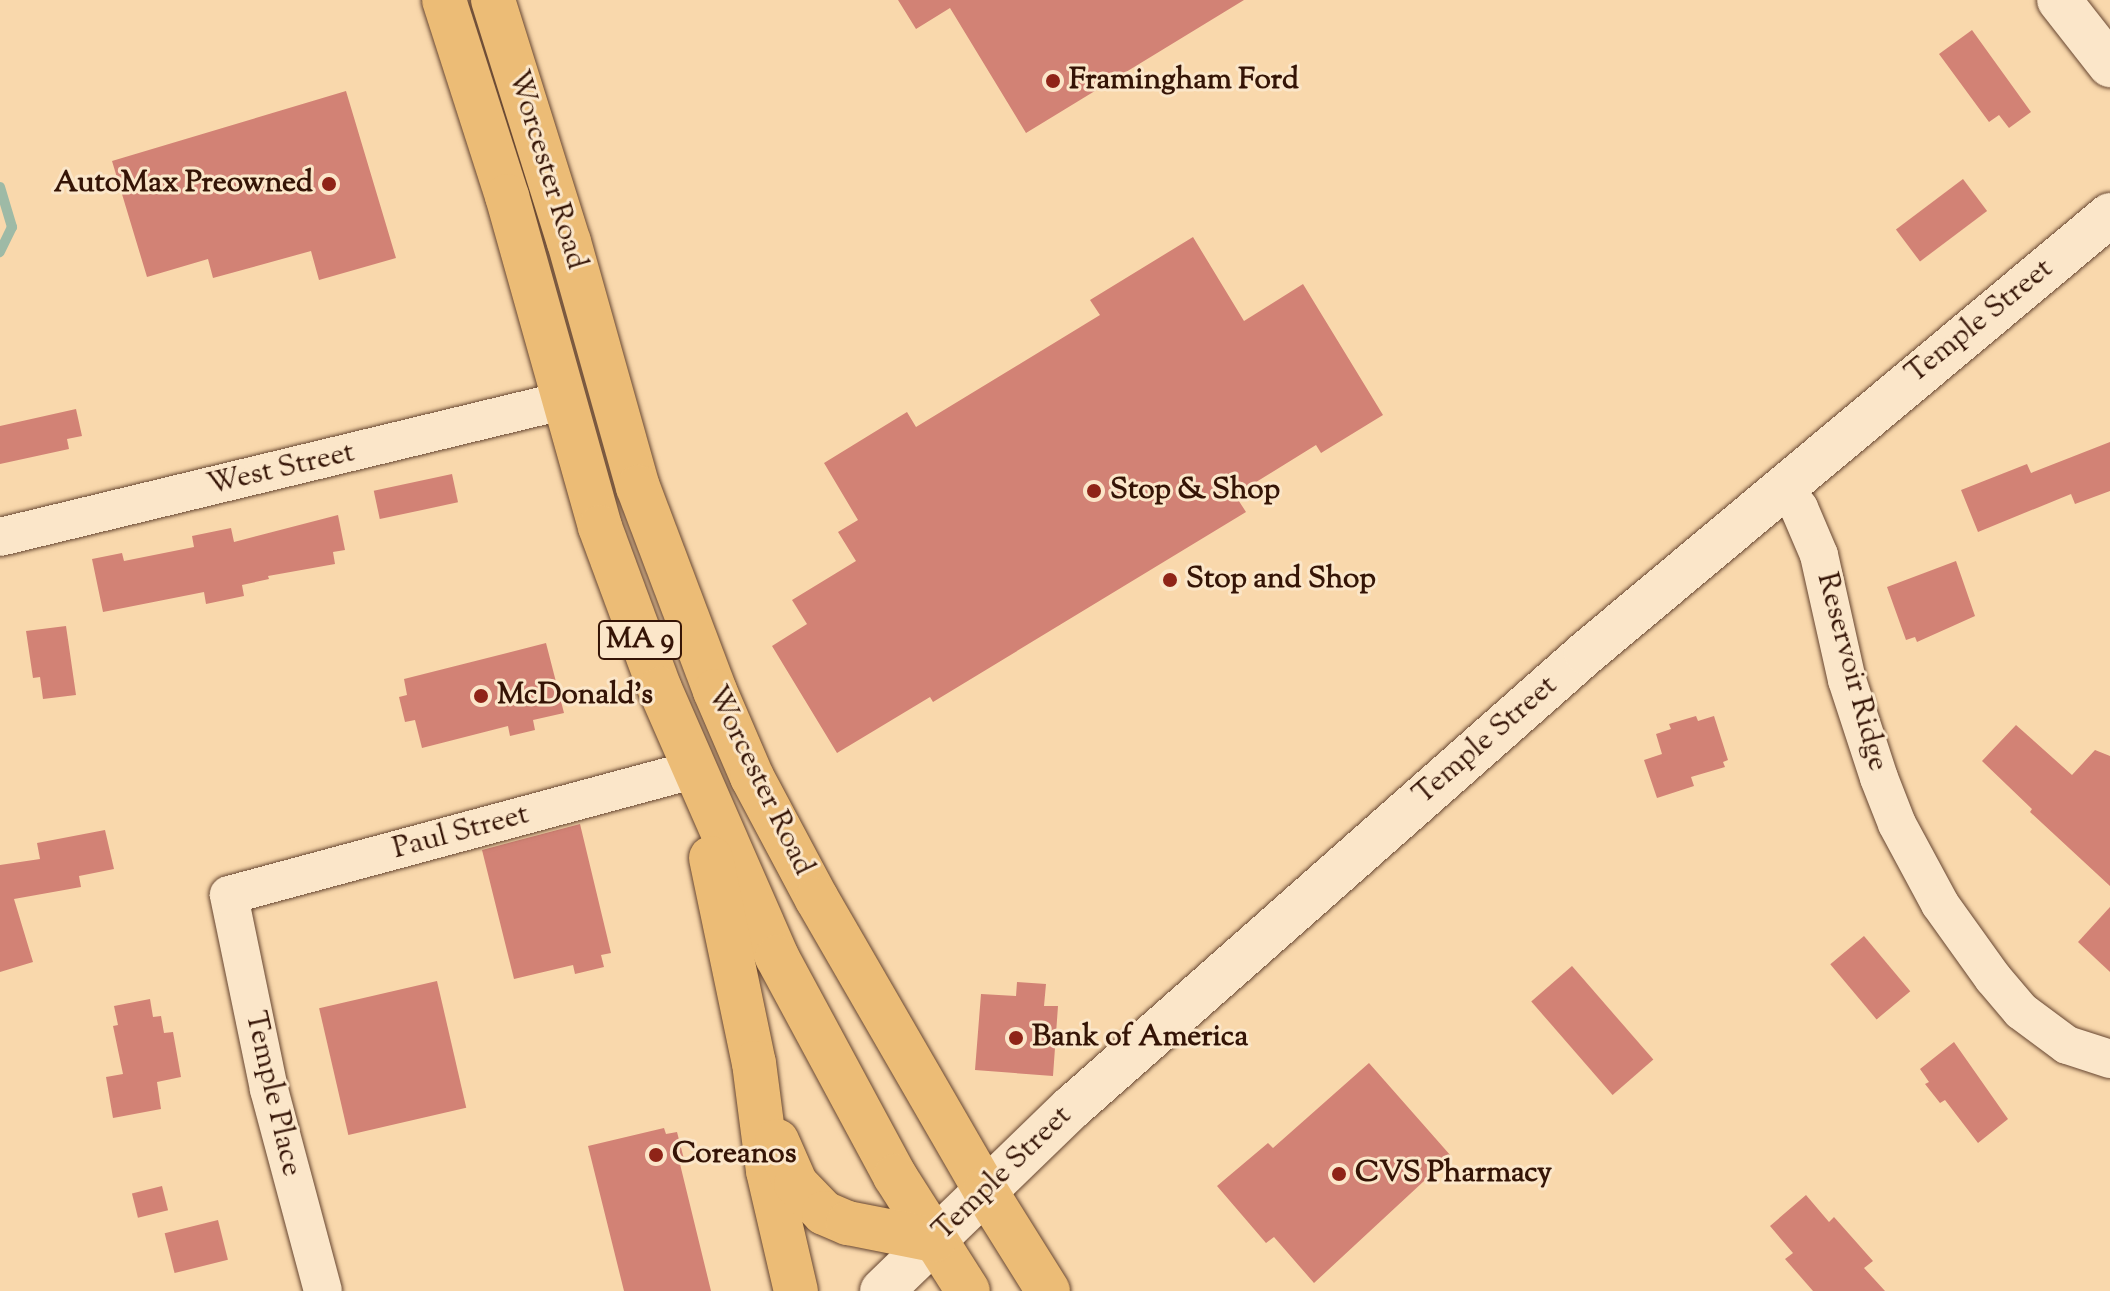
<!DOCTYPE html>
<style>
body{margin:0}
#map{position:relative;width:2110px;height:1291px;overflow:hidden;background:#f9d8ac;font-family:"Sorts Mill Goudy",serif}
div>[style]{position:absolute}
.stream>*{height:10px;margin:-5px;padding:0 5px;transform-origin:5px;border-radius:5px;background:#9ebaa6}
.building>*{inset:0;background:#d28275;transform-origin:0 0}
.roads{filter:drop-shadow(0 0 2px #664530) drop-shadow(0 0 2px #664530)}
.minor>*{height:38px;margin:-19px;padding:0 19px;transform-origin:19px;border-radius:19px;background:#fbe6c9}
.tertiary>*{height:44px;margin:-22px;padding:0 22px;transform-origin:22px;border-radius:22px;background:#fbe6c9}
.trunk>*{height:44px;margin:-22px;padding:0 22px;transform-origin:22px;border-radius:22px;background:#ecbc76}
.dots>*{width:22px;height:22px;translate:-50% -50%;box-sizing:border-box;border:4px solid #fbe6c9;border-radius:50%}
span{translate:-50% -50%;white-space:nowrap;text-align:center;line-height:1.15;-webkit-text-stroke:6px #fbe6c9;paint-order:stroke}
.shield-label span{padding:2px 6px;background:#fbe6c9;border:2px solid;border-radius:6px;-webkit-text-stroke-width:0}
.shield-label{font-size:28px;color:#351406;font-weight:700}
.poi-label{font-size:30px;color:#351406;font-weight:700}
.left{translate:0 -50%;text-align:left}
.right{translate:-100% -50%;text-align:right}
.street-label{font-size:30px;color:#351406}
</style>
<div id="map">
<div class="stream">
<i style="left:0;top:187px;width:42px;rotate:73.3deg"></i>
<i style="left:12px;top:227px;width:28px;rotate:116deg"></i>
</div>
<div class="building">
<i style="clip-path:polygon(898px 0,1244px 0,1026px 133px,950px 8px,916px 29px)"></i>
<i style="clip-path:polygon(1972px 30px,2031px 112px,2009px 128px,1999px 115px,1989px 122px,1939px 54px)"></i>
<i style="clip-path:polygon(346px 91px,396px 258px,319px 280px,311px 251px,213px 278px,208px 259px,147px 277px,112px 161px)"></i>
<i style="left:1963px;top:179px;width:40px;height:84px;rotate:53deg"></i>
<i style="clip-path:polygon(1193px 237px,1244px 321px,1303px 284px,1383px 415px,1321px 453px,1316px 445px,1235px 495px,1246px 512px,933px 702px,930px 697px,837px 753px,772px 646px,807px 624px,792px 600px,856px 561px,838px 532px,858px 520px,824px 463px,907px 412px,916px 427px,1100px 315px,1090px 300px)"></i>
<i style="clip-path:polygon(76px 409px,82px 436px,67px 439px,69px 449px,0 464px,0 426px)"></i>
<i style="clip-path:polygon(2110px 442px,2110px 491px,2075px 504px,2071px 494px,1978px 532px,1961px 490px,2027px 464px,2031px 473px)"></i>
<i style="left:452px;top:474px;width:29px;height:80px;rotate:78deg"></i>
<i style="clip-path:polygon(338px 515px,345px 550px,333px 552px,335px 564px,268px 576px,269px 579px,242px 585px,244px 596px,206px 604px,204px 592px,103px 612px,92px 559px,122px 553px,124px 561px,194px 547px,192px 536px,231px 528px,234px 542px)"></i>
<i style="clip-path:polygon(1956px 561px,1975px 616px,1917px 642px,1915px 637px,1906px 640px,1887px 587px)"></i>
<i style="clip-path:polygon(66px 626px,76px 695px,43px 699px,40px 677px,33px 678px,26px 631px)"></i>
<i style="clip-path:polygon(546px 643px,564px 713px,533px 720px,535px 730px,510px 736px,508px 726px,422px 748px,415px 720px,405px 722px,399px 697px,407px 695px,404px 679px)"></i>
<i style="clip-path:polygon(1696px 716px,1698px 721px,1714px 716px,1728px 760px,1723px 762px,1725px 767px,1691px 777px,1694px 786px,1657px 798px,1644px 760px,1662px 754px,1656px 734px,1671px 729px,1669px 724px)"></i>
<i style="clip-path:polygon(2016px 725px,2072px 775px,2095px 750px,2110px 756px,2110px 886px,2030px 812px,2032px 809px,1982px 761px)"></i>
<i style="clip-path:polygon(580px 824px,611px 953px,601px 955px,604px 967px,575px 974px,573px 965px,514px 979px,482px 850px)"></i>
<i style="clip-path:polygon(105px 830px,114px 869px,79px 876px,81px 887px,14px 899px,33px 962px,0 972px,0 865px,40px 859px,37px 843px)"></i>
<i style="clip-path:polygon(2110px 907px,2110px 972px,2078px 942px)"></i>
<i style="left:1864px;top:936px;width:72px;height:44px;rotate:50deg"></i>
<i style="left:1572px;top:966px;width:124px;height:54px;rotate:49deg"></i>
<i style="left:437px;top:981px;width:130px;height:121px;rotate:77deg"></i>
<i style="clip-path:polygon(1017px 982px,1046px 984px,1044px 1006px,1058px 1006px,1053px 1076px,975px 1070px,981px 994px,1016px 996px)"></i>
<i style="clip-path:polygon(150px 999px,153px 1017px,161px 1016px,164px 1033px,173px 1032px,181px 1077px,157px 1082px,161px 1109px,113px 1118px,106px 1077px,123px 1074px,113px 1026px,118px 1025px,114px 1006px)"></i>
<i style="clip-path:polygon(1954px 1042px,2008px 1119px,1978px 1143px,1945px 1100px,1940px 1103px,1925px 1084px,1929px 1082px,1920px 1069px)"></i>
<i style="clip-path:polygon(1369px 1063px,1451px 1156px,1314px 1283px,1274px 1237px,1266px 1243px,1217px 1186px,1268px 1143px,1273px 1148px)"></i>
<i style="clip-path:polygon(664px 1128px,666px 1134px,677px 1132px,685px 1163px,680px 1164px,711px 1291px,624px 1291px,588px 1146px)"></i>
<i style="left:162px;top:1186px;width:25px;height:31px;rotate:76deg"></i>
<i style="clip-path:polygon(1806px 1195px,1829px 1222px,1834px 1217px,1873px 1261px,1864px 1268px,1885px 1291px,1813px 1291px,1785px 1259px,1793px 1253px,1770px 1226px)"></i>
<i style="left:218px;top:1220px;width:41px;height:55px;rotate:76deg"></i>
</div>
<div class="roads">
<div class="minor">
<i style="left:1782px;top:487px;width:27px;rotate:51deg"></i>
<i style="left:1799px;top:508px;width:51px;rotate:66.9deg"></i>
<i style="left:1819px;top:555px;width:128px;rotate:77.4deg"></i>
<i style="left:1847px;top:680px;width:103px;rotate:71.9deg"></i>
<i style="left:1879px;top:778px;width:49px;rotate:68.6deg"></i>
<i style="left:1897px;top:824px;width:91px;rotate:61.7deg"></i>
<i style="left:1940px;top:904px;width:91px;rotate:54.4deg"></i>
<i style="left:1993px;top:978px;width:43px;rotate:49.7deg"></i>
<i style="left:2021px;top:1011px;width:57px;rotate:36.5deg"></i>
<i style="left:2067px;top:1045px;width:45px;rotate:18deg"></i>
<i style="left:0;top:537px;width:578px;rotate:-13.6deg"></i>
<i style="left:323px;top:1291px;width:209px;rotate:-105deg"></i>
<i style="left:269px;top:1089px;width:198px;rotate:-101.7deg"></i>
<i style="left:229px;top:895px;width:481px;rotate:-15.1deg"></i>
</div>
<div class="tertiary">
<i style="left:2059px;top:0;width:83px;rotate:51.9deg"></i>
<i style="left:882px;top:1291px;width:263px;rotate:-44.1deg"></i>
<i style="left:1071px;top:1108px;width:687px;rotate:-41.46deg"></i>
<i style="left:1586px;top:653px;width:683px;rotate:-39.89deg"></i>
</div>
<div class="trunk">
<i style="left:444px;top:0;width:206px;rotate:72.2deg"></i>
<i style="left:507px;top:196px;width:344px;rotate:74.3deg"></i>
<i style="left:600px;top:527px;width:173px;rotate:69.7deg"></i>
<i style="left:660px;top:689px;width:292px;rotate:66.4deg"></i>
<i style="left:777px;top:957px;width:249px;rotate:61.7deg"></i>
<i style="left:895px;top:1176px;width:136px;rotate:57.6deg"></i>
<i style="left:493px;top:0;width:254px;rotate:72.6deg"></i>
<i style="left:569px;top:242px;width:255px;rotate:74.3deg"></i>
<i style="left:638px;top:487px;width:218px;rotate:69.3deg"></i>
<i style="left:715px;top:691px;width:94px;rotate:66.7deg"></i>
<i style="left:752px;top:777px;width:138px;rotate:62deg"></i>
<i style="left:817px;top:899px;width:336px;rotate:60deg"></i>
<i style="left:985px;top:1190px;width:119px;rotate:58deg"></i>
<i style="left:711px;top:858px;width:209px;rotate:78.2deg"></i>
<i style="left:754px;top:1063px;width:109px;rotate:82.6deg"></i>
<i style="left:768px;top:1171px;width:123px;rotate:76.9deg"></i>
<i style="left:777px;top:1141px;width:47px;rotate:66.2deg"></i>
<i style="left:796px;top:1184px;width:40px;rotate:46deg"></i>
<i style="left:824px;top:1213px;width:26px;rotate:23deg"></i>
<i style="left:848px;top:1223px;width:88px;rotate:11.2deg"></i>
</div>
</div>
<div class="dots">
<i style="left:1053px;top:81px;background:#8f2418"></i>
<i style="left:329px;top:184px;background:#8f2418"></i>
<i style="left:1094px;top:491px;background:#8f2418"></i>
<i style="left:1170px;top:580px;background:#8f2418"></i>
<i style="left:481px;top:696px;background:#8f2418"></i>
<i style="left:1016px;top:1038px;background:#8f2418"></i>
<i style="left:656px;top:1155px;background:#8f2418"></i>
<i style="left:1339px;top:1174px;background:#8f2418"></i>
</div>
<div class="shield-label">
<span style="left:640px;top:640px">MA 9</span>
</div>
<div class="poi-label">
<span class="left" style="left:1069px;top:81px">Framingham Ford</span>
<span class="right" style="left:313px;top:184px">AutoMax Preowned</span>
<span class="left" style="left:1110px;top:491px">Stop &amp; Shop</span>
<span class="left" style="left:1186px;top:580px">Stop and Shop</span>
<span class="left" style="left:497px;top:696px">McDonald's</span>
<span class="left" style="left:1032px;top:1038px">Bank of America</span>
<span class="left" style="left:672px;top:1155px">Coreanos</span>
<span class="left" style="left:1355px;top:1174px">CVS Pharmacy</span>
</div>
<div class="street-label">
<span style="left:546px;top:170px;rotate:73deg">Worcester Road</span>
<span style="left:1980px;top:322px;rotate:-39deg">Temple Street</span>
<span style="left:281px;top:470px;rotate:-13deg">West Street</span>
<span style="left:1851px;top:672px;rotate:75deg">Reservoir Ridge</span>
<span style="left:1486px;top:741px;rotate:-41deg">Temple Street</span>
<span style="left:759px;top:781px;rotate:64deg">Worcester Road</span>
<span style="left:461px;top:833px;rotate:-15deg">Paul Street</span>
<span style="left:272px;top:1094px;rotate:77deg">Temple Place</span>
<span style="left:1003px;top:1174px;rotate:-44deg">Temple Street</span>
</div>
</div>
